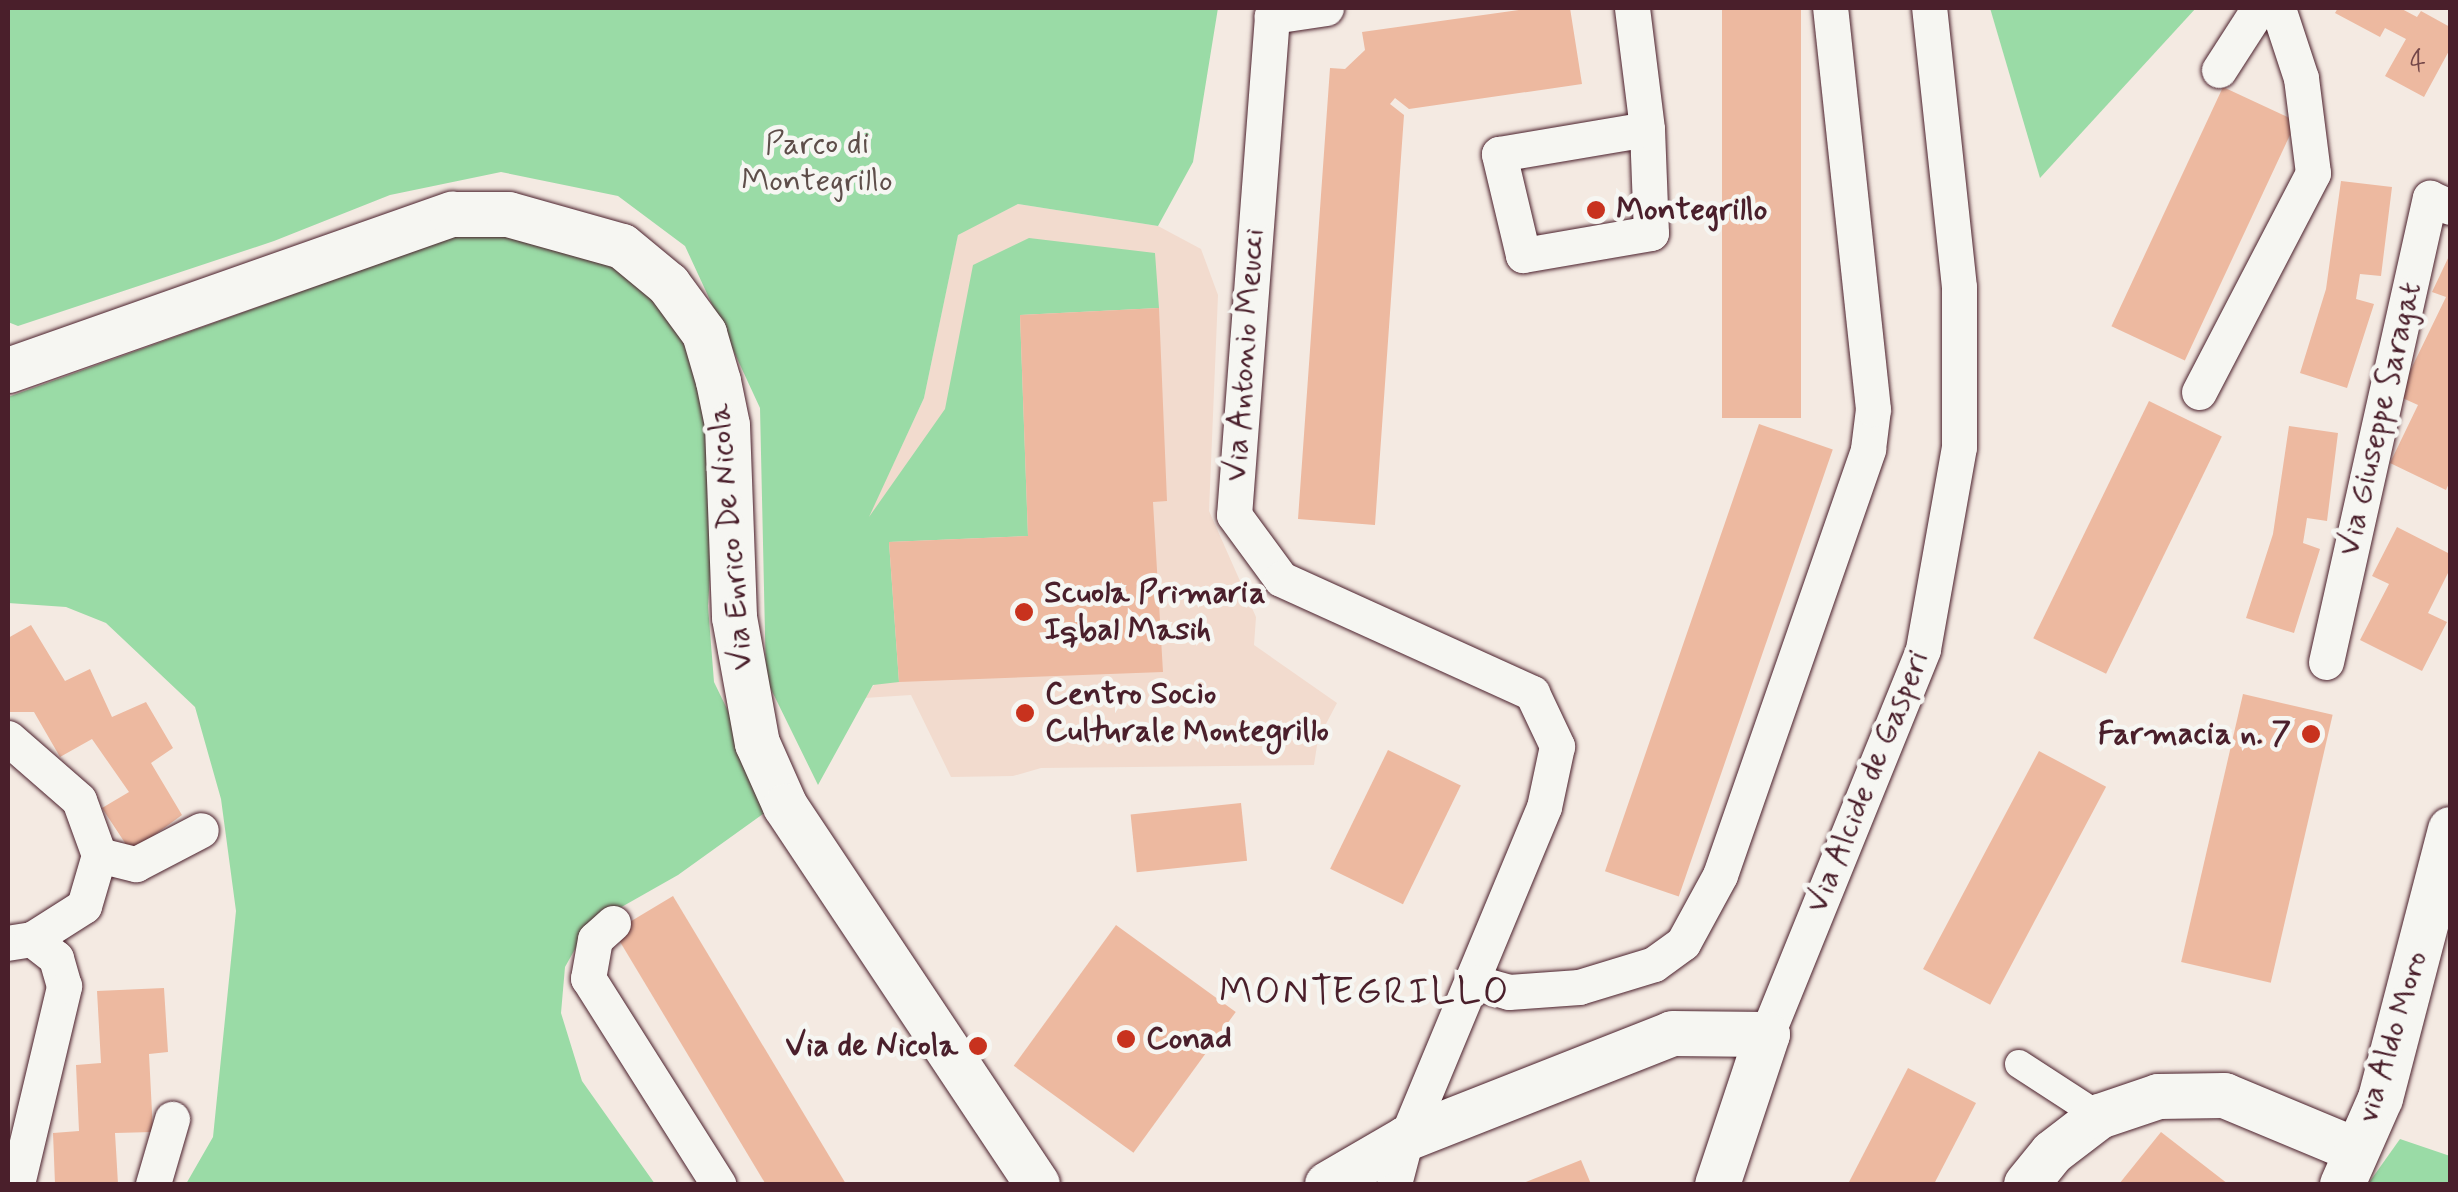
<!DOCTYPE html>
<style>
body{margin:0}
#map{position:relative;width:2458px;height:1192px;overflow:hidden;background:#f4eae2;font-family:Mynerve,sans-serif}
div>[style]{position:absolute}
.built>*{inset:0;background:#f2dbce}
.green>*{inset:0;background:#9adba6}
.building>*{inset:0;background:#edb9a0;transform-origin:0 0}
.roads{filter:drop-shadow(0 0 2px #4a1f2b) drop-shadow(0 0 2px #4a1f2b)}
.pedestrian>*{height:28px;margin:-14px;padding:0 14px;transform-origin:14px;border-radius:14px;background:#f6f6f2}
.minor>*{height:35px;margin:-17.5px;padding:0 17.5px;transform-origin:17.5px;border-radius:17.5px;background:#f6f6f2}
.tertiary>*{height:45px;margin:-22.5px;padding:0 22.5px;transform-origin:22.5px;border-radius:22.5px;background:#f6f6f2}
.dots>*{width:28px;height:28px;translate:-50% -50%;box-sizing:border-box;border:5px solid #f6f6f2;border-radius:50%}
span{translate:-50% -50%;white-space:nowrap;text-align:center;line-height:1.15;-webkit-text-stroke:9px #f6f6f2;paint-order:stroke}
.number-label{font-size:28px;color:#734648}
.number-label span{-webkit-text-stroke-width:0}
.park-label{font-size:32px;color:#5e4e4a}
.poi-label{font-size:32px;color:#4a1f2b;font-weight:700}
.left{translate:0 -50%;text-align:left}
.right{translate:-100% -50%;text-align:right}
.street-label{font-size:32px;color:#4a1f2b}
.quarter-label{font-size:38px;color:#4a1f2b;letter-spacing:2.5px}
.frame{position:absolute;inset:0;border:10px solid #4a1f2b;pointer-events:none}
</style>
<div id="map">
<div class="built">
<i style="clip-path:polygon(1018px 204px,1158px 226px,1201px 249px,1218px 295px,1209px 511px,1256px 617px,1254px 645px,1337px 703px,1318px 739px,1314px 765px,1041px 768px,1013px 776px,951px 777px,911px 695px,864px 698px,874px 685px,865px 524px,924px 398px,958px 234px)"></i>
</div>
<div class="green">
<i style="clip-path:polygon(8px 8px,1218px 8px,1193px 162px,1158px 226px,1018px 204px,958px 235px,924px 398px,869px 517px,945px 409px,973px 265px,1029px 238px,1155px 253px,1159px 308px,1020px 315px,1028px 536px,889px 542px,899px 682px,873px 685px,818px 785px,766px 679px,760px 408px,685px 246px,618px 196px,501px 172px,390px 195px,274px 241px,18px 326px,8px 322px)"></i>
<i style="clip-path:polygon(1990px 8px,2196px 8px,2040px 178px)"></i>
<i style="clip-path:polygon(527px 234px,606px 257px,661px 302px,694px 353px,716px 482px,708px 606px,714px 682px,774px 806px,678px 875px,588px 926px,565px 967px,561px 1013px,582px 1081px,655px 1184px,186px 1184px,213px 1137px,236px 911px,221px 799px,195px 707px,106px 623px,66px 607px,8px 603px,8px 397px,453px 237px)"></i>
<i style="clip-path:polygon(2400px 1139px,2450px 1156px,2450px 1184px,2368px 1184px)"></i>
</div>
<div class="building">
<i style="clip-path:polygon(1533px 8px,1570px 8px,1582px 84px,1409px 109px,1395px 98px,1390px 104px,1404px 115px,1375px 525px,1298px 519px,1330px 68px,1345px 69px,1365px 50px,1362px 32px)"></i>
<i style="left:1722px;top:8px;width:79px;height:410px"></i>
<i style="clip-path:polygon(2338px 8px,2400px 8px,2417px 17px,2421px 11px,2450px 27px,2450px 49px,2424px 97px,2385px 76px,2406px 39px,2385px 28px,2380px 37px,2335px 13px)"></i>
<i style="left:2223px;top:87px;width:81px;height:264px;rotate:25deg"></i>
<i style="clip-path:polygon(2341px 181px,2392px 187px,2381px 276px,2360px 274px,2356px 299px,2374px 304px,2347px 388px,2300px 373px,2326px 289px)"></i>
<i style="clip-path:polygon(2450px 254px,2450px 481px,2446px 490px,2390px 463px,2418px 405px,2398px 396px,2446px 297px,2432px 292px)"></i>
<i style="clip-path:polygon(1159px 308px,1167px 501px,1153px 502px,1163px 672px,899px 682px,889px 542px,1028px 536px,1020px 315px)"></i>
<i style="left:2149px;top:401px;width:81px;height:264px;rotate:26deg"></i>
<i style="left:1759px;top:424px;width:78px;height:473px;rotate:19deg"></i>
<i style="clip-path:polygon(2289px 426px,2338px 433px,2327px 521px,2307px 518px,2303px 543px,2320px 549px,2294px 633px,2246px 618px,2273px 534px)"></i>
<i style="clip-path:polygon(2397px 527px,2450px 554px,2450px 569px,2428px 613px,2447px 622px,2422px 671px,2360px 640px,2389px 584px,2372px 576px)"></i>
<i style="clip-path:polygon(31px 625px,65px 681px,90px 669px,112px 717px,146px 702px,173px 748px,151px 763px,182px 815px,131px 852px,102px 808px,129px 792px,92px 739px,60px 757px,34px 712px,8px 712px,8px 638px)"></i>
<i style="left:2243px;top:694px;width:92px;height:275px;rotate:13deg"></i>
<i style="left:1388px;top:750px;width:81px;height:132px;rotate:26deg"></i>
<i style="left:2039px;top:751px;width:76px;height:247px;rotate:28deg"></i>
<i style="left:1241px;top:803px;width:58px;height:111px;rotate:84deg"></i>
<i style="left:673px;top:896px;width:335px;height:69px;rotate:59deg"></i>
<i style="left:1116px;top:925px;width:148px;height:174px;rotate:36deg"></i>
<i style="clip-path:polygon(164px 988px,168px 1052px,149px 1054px,153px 1132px,115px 1133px,118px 1184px,55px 1184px,53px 1133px,79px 1131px,76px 1065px,101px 1063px,97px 991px)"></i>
<i style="clip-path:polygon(1908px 1068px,1976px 1103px,1934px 1184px,1848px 1184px)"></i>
<i style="clip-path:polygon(2161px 1132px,2228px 1184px,2119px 1184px)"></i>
<i style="clip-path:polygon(1581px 1160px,1591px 1184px,1521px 1184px)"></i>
</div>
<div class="roads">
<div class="pedestrian">
<i style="left:2019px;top:1064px;width:95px;rotate:33deg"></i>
</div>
<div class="minor">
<i style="left:1326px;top:8px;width:55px;rotate:171.6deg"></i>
<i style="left:1272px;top:16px;width:500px;rotate:94.35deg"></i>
<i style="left:1234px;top:515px;width:79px;rotate:53.7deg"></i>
<i style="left:1281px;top:579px;width:276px;rotate:24.4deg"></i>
<i style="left:1532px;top:693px;width:59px;rotate:64.7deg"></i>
<i style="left:1557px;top:746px;width:62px;rotate:102deg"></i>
<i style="left:1544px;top:807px;width:359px;rotate:112.6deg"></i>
<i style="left:1406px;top:1138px;width:48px;rotate:104.6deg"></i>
<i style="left:1632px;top:8px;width:122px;rotate:82.9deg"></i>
<i style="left:1647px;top:129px;width:104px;rotate:87.8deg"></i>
<i style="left:1651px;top:233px;width:130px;rotate:170.2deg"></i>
<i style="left:1523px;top:255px;width:104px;rotate:-103.4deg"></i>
<i style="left:1499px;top:154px;width:150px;rotate:-9.6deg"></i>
<i style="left:2219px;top:70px;width:74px;rotate:-57.2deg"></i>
<i style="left:2199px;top:392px;width:247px;rotate:-62.5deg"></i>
<i style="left:2313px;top:173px;width:96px;rotate:-97.2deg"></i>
<i style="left:2301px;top:78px;width:74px;rotate:-108.2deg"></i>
<i style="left:2326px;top:662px;width:476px;rotate:-77.4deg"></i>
<i style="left:2430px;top:198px;width:22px;rotate:24deg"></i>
<i style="left:8px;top:738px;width:94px;rotate:41.1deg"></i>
<i style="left:79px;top:800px;width:59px;rotate:70deg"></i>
<i style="left:99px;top:855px;width:53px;rotate:106.4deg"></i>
<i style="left:84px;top:906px;width:62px;rotate:147.6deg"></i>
<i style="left:32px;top:939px;width:24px;rotate:171deg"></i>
<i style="left:99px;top:855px;width:38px;rotate:14deg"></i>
<i style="left:136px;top:864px;width:73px;rotate:-27.6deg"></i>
<i style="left:613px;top:923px;width:24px;rotate:138deg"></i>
<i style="left:595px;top:939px;width:40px;rotate:100deg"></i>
<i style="left:588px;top:978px;width:244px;rotate:57.7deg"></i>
<i style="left:1474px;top:982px;width:36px;rotate:16deg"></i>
<i style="left:1509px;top:992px;width:70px;rotate:-4.1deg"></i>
<i style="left:1579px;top:987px;width:78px;rotate:-17deg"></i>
<i style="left:1654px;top:964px;width:36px;rotate:-36deg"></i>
<i style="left:1683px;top:943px;width:77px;rotate:-61.4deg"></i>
<i style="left:1720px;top:875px;width:451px;rotate:-70.8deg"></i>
<i style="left:1868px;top:449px;width:40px;rotate:-82.9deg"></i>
<i style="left:1873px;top:409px;width:403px;rotate:-96.1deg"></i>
<i style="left:1767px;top:1034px;width:415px;rotate:-67.9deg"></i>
<i style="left:1923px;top:649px;width:205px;rotate:-79.9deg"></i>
<i style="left:1959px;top:447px;width:160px;rotate:-90deg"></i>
<i style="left:1959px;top:287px;width:281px;rotate:-96.1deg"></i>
<i style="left:17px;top:1184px;width:204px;rotate:-76.6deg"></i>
<i style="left:64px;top:986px;width:29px;rotate:-106deg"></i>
<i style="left:56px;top:958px;width:31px;rotate:-142deg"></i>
<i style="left:153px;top:1184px;width:68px;rotate:-73.7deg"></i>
</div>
<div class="tertiary">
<i style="left:8px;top:370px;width:471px;rotate:-19.4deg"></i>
<i style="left:452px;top:214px;width:56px"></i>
<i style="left:508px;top:214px;width:118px;rotate:15.7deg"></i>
<i style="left:622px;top:246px;width:60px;rotate:39.6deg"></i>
<i style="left:668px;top:284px;width:61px;rotate:53.7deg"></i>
<i style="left:704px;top:333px;width:50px;rotate:73.7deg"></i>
<i style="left:718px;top:381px;width:45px;rotate:78.4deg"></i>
<i style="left:727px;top:425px;width:192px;rotate:87.9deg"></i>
<i style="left:734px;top:617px;width:128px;rotate:79.7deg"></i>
<i style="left:757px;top:743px;width:69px;rotate:66deg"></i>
<i style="left:785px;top:806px;width:454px;rotate:56.3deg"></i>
<i style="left:1327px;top:1184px;width:91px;rotate:-30.2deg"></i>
<i style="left:1406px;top:1138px;width:286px;rotate:-21.5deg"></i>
<i style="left:1672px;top:1033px;width:95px;rotate:0.6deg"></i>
<i style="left:1767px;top:1034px;width:158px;rotate:108.4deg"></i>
<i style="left:2026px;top:1184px;width:41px;rotate:-50.9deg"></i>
<i style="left:2052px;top:1152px;width:59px;rotate:-37.5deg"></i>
<i style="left:2099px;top:1116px;width:62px;rotate:-18.7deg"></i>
<i style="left:2158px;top:1096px;width:66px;rotate:-0.9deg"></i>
<i style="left:2224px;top:1095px;width:143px;rotate:22.6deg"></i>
<i style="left:2342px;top:1184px;width:94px;rotate:-66.2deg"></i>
<i style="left:2380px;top:1098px;width:278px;rotate:-75.4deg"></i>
</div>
</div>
<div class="dots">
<i style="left:1596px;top:210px;background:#c8321e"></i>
<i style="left:1024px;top:612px;background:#c8321e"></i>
<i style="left:1025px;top:713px;background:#c8321e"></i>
<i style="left:2311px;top:734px;background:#c8321e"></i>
<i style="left:1126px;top:1039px;background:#c8321e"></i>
<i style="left:978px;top:1046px;background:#c8321e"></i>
</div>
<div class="number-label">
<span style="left:2418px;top:63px">4</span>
</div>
<div class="park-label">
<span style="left:817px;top:163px">Parco di<br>Montegrillo</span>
</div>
<div class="poi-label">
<span class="left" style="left:1616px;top:210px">Montegrillo</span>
<span class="left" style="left:1044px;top:612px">Scuola Primaria<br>Iqbal Masih</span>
<span class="left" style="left:1045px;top:713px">Centro Socio<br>Culturale Montegrillo</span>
<span class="right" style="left:2291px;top:734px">Farmacia n. 7</span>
<span class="left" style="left:1146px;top:1039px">Conad</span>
<span class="right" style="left:958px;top:1046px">Via de Nicola</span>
</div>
<div class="street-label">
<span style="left:1245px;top:355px;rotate:-86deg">Via Antonio Meucci</span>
<span style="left:2380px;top:419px;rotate:-77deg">Via Giuseppe Saragat</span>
<span style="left:731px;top:537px;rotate:-95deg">Via Enrico De Nicola</span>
<span style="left:1868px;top:782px;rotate:-68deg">Via Alcide de Gasperi</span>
<span style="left:2392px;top:1037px;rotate:-73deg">via Aldo Moro</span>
</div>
<div class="quarter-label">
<span style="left:1365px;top:993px">MONTEGRILLO</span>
</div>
<div class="frame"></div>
</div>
